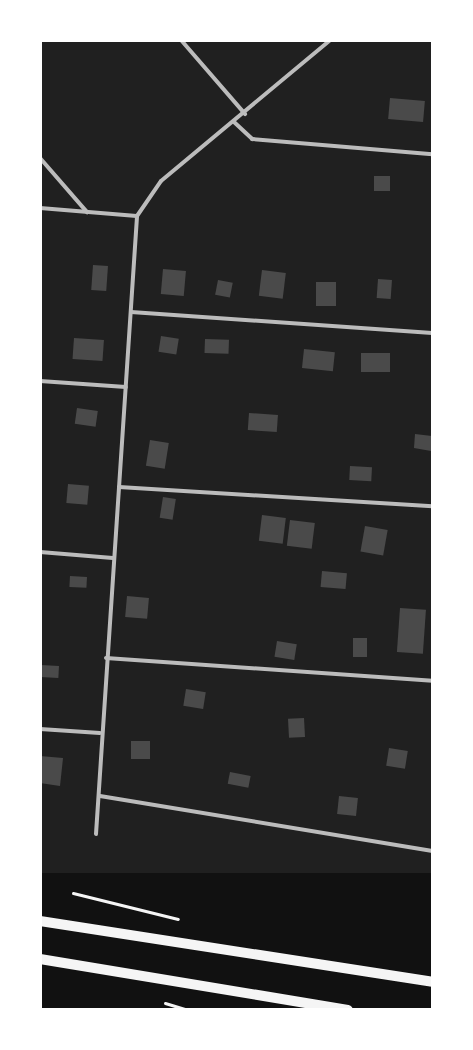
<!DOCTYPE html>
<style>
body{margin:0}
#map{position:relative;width:473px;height:1050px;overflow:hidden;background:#111;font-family:"Alegreya Sans",sans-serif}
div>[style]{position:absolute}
.green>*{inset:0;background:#202020;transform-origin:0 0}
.building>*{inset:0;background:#4a4a4a;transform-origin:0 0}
.path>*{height:3px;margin:-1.5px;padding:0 1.5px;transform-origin:1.5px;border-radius:1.5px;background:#f5f5f5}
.service>*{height:4px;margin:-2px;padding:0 2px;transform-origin:2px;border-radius:2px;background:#bcbcbc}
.secondary>*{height:10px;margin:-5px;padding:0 5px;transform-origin:5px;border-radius:5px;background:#f5f5f5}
span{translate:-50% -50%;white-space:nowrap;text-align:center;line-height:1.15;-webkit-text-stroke:4.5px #fff;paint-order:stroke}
.frame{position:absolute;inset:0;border:42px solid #fff;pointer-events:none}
</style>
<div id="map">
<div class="green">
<i style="left:40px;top:41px;width:392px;height:832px"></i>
</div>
<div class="building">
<i style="left:390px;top:98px;width:35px;height:21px;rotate:5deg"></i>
<i style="left:374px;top:176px;width:16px;height:15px"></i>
<i style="left:93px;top:265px;width:15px;height:25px;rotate:4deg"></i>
<i style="left:163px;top:269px;width:23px;height:25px;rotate:5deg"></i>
<i style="left:262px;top:270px;width:24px;height:26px;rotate:7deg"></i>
<i style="left:378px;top:279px;width:14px;height:19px;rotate:4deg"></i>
<i style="left:218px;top:280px;width:15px;height:15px;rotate:11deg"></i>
<i style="left:316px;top:282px;width:20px;height:24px"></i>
<i style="left:161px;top:336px;width:18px;height:16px;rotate:9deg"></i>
<i style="left:74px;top:338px;width:30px;height:21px;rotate:4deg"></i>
<i style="left:205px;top:339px;width:24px;height:14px;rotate:2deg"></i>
<i style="left:304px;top:349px;width:31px;height:19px;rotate:6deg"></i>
<i style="left:361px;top:353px;width:29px;height:19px"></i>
<i style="left:77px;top:408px;width:21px;height:16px;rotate:8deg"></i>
<i style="left:249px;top:413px;width:29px;height:17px;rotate:4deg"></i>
<i style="clip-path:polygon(415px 434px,432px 436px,431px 451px,414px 448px)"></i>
<i style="left:150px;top:440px;width:19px;height:26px;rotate:9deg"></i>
<i style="left:350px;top:466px;width:22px;height:14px;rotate:3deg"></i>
<i style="left:68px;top:484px;width:21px;height:19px;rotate:5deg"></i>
<i style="left:163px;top:497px;width:13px;height:21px;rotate:9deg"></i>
<i style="left:262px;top:515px;width:24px;height:26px;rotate:7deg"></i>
<i style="left:290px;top:520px;width:25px;height:26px;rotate:7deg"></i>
<i style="left:365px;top:526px;width:23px;height:26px;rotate:10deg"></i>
<i style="left:322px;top:571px;width:25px;height:16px;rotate:5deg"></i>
<i style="left:70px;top:576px;width:17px;height:11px;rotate:3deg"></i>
<i style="left:127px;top:596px;width:22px;height:21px;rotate:5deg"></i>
<i style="left:400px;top:608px;width:26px;height:44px;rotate:4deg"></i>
<i style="left:353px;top:638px;width:14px;height:19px"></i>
<i style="left:277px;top:641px;width:20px;height:16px;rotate:9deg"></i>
<i style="left:41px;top:665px;width:18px;height:12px;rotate:3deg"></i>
<i style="left:186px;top:689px;width:20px;height:17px;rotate:9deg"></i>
<i style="left:304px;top:718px;width:19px;height:16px;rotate:87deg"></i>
<i style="left:131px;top:741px;width:19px;height:18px"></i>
<i style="left:389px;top:748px;width:19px;height:18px;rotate:9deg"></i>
<i style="clip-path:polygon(40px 756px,63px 758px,60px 786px,40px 783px)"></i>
<i style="left:230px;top:772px;width:21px;height:12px;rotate:11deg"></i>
<i style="left:339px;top:796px;width:19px;height:18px;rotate:6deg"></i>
</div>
<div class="path">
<i style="left:73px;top:893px;width:108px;rotate:13.9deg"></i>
<i style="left:165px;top:1003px;width:24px;rotate:17deg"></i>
</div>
<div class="service">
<i style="left:181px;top:40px;width:98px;rotate:49.1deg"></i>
<i style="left:234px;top:122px;width:25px;rotate:43deg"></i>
<i style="left:252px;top:139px;width:181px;rotate:4.8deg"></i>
<i style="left:40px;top:158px;width:72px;rotate:49deg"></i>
<i style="left:40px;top:208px;width:97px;rotate:4.7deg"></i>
<i style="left:131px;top:312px;width:302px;rotate:4deg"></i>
<i style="left:40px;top:381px;width:86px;rotate:4deg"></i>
<i style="left:119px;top:487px;width:314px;rotate:3.5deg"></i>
<i style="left:40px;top:552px;width:73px;rotate:4.7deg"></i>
<i style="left:106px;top:658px;width:327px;rotate:4deg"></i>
<i style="left:40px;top:729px;width:60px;rotate:3.8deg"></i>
<i style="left:100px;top:796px;width:337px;rotate:9.4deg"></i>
<i style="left:96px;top:834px;width:619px;rotate:-86.2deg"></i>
<i style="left:137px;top:216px;width:42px;rotate:-55.6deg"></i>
<i style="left:161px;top:181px;width:220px;rotate:-39.8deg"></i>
</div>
<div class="secondary">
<i style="left:40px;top:921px;width:397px;rotate:8.8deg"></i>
<i style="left:40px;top:959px;width:312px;rotate:9.4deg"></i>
</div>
<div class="frame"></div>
</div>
